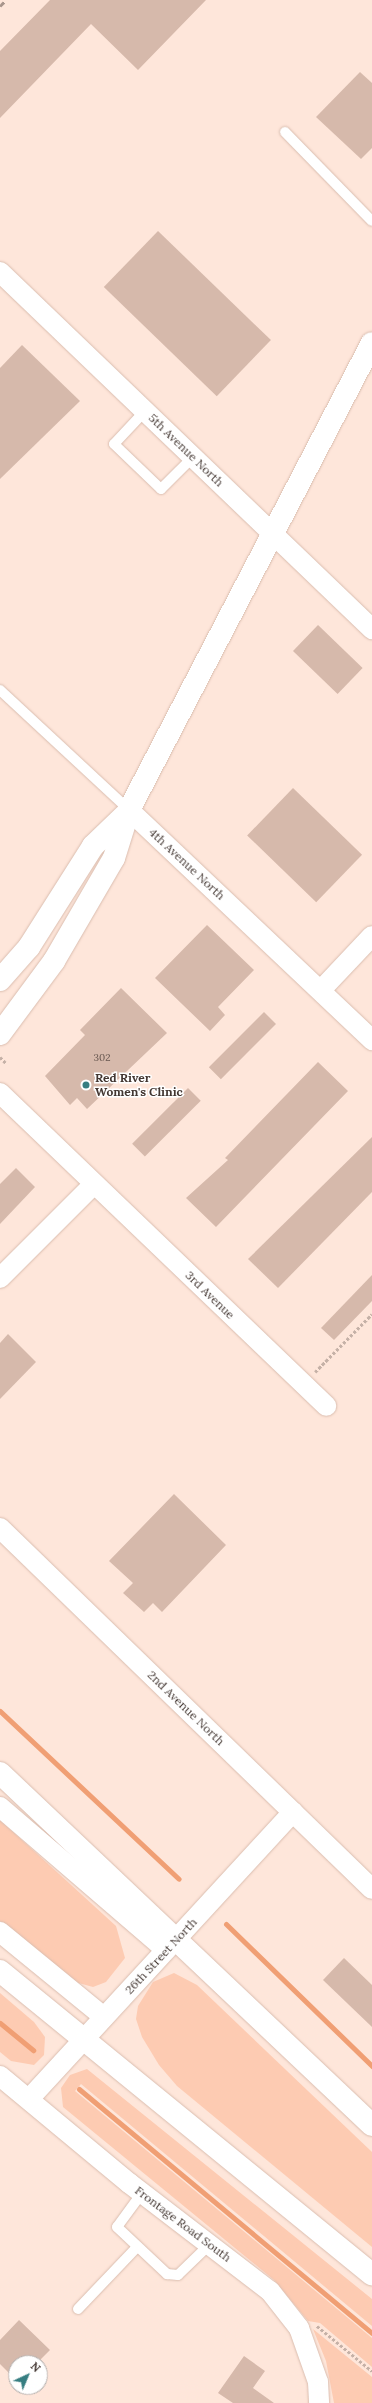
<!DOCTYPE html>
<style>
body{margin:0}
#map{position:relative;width:372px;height:2403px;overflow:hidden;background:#fee6da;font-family:Lora,serif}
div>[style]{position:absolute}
.green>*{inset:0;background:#fdcbb2}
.stream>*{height:5px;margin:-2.5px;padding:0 2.5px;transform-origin:2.5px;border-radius:2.5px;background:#f09f74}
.building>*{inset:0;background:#d6b9ab;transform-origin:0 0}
.path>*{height:2.5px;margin-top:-1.25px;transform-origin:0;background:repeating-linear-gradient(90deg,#c5b1a7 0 3px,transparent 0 5px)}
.roads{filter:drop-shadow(0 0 1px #dabdaf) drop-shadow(0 0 1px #dabdaf)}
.service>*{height:10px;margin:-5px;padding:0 5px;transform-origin:5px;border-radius:5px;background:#fff}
.minor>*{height:20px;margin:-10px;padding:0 10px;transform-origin:10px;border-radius:10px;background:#fff}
.primary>*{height:22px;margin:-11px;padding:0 11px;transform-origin:11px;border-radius:11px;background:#fff}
.rail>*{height:3px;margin-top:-1.5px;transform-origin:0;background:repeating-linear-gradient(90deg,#a8958c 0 6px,transparent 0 9px)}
.dots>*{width:11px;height:11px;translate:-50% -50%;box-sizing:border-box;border:2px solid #fff;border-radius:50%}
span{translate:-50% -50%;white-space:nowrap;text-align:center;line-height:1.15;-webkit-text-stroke:3px #fff;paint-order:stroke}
.number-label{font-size:10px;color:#675750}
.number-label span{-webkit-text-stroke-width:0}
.street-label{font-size:12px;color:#423631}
.poi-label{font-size:12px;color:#423631;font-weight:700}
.left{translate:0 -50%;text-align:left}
.north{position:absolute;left:8px;top:2355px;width:40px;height:40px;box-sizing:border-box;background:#fff;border:1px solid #b3afad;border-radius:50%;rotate:44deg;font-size:11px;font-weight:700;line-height:16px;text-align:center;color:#423631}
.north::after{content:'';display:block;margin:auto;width:14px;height:18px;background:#367e81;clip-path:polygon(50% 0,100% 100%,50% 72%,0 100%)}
</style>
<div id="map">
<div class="green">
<i style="clip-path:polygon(0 1820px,116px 1926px,125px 1958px,106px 1982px,93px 1987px,75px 1982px,0 1921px)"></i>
<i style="clip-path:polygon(174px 1973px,197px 1985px,372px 2152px,372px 2247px,177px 2086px,159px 2065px,142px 2037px,136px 2019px,138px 2006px,153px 1982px)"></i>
<i style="clip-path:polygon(0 1993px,34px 2022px,45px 2037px,44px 2055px,34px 2065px,11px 2061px,0 2052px)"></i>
<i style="clip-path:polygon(87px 2069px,372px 2299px,372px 2326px,81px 2084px,75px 2091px,372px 2338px,372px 2367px,320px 2323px,308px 2321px,274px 2280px,63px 2107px,61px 2088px,70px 2075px)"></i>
<i style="clip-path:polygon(313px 2329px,372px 2377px,372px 2403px,334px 2403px,326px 2361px)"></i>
</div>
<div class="stream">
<i style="left:0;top:1711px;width:245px;rotate:43.2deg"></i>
<i style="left:226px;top:1924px;width:204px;rotate:44.2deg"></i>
<i style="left:0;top:2023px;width:43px;rotate:39.3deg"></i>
<i style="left:79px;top:2089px;width:381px;rotate:39.8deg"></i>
</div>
<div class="building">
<i style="clip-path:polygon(50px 0,206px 0,138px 70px,91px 24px,0 118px,0 51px)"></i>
<i style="clip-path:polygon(360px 72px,372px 83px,372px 148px,361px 159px,316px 117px)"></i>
<i style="left:158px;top:231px;width:157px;height:78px;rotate:44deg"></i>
<i style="clip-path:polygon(22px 345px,80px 401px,0 479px,0 368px)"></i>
<i style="left:318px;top:625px;width:62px;height:36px;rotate:44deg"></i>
<i style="left:293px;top:788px;width:96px;height:66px;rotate:44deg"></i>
<i style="clip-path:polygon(207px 925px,254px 970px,218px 1007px,225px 1015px,210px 1031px,155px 978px)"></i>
<i style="clip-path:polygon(121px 988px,167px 1033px,87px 1109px,77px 1098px,70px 1105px,45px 1076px,85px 1035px,80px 1030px)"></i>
<i style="left:264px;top:1012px;width:17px;height:78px;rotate:45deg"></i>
<i style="clip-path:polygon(318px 1062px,348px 1091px,216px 1227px,186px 1198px,228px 1160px,225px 1158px)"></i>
<i style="left:188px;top:1088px;width:18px;height:79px;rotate:45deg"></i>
<i style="clip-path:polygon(372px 1137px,372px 1192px,278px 1288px,248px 1259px)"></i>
<i style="clip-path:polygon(16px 1168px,35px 1187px,0 1224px,0 1184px)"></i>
<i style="clip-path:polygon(372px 1275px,372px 1301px,334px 1340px,321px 1328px)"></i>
<i style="clip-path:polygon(8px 1334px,36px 1362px,0 1399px,0 1343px)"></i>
<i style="clip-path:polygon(174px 1494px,226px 1545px,162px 1612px,153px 1603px,144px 1612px,123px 1593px,133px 1583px,109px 1561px)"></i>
<i style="clip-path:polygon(344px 1958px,372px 1985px,372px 2027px,323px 1980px)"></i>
<i style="clip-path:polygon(19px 2320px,50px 2350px,37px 2363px,16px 2363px,16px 2380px,0 2364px,0 2340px)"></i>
<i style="clip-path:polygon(244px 2356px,265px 2371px,253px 2388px,274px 2403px,233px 2403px,218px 2393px)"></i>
</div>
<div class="path">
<i style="left:0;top:1057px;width:8px;rotate:45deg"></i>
<i style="left:315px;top:1372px;width:81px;rotate:-45.5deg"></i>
<i style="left:317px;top:2326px;width:71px;rotate:39.3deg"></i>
</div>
<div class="roads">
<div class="service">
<i style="left:285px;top:132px;width:124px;rotate:45.7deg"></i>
<i style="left:145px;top:411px;width:45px;rotate:133.2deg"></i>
<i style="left:114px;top:444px;width:65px;rotate:43.8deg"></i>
<i style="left:161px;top:489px;width:45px;rotate:-45deg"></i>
<i style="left:0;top:690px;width:176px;rotate:42.9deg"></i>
<i style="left:142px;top:2193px;width:42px;rotate:126.3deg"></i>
<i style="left:117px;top:2227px;width:69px;rotate:43.2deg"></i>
<i style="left:167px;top:2274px;width:11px;rotate:5deg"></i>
<i style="left:178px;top:2275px;width:43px;rotate:-44.1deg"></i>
<i style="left:78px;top:2309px;width:86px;rotate:-46.4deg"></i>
</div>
<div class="minor">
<i style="left:0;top:272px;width:516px;rotate:43.82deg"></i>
<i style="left:129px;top:810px;width:335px;rotate:43.4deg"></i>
<i style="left:321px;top:990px;width:74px;rotate:-46.6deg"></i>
<i style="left:0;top:1093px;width:452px;rotate:43.8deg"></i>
<i style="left:0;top:1278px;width:133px;rotate:-45deg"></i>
<i style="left:0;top:1528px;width:518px;rotate:44.14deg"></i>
<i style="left:0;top:1807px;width:219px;rotate:40.7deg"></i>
<i style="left:0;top:1932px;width:134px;rotate:39.3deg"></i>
<i style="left:0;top:2076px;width:168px;rotate:39.7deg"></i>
<i style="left:129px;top:2183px;width:178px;rotate:37.5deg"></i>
<i style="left:270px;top:2291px;width:47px;rotate:51.9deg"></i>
<i style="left:299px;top:2328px;width:57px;rotate:70.6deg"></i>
<i style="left:318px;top:2382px;width:21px;rotate:87deg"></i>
<i style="left:29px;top:2099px;width:390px;rotate:-47.4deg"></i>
</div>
<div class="primary">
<i style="left:0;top:980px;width:44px;rotate:-48.7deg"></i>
<i style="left:29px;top:947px;width:120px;rotate:-57.6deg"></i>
<i style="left:93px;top:846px;width:47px;rotate:-44.1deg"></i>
<i style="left:0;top:1034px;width:91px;rotate:-53.5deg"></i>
<i style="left:54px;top:961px;width:119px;rotate:-59.8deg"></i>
<i style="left:114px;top:858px;width:50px;rotate:-72.6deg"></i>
<i style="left:129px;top:810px;width:526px;rotate:-62.51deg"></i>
<i style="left:0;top:1773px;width:512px;rotate:43.42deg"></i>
<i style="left:0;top:1971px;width:480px;rotate:39.2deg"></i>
</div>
</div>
<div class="rail">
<i style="left:0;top:6px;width:8px;rotate:-45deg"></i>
</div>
<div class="dots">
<i style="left:86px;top:1085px;background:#367e81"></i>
</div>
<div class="number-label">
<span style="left:102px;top:1058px">302</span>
</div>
<div class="street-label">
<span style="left:186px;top:450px;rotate:44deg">5th Avenue North</span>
<span style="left:187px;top:864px;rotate:43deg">4th Avenue North</span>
<span style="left:210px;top:1295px;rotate:44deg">3rd Avenue</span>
<span style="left:186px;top:1708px;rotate:44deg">2nd Avenue North</span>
<span style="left:161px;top:1956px;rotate:-47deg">26th Street North</span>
<span style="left:183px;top:2224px;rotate:37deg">Frontage Road South</span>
</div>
<div class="poi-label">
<span class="left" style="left:95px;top:1085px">Red River<br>Women's Clinic</span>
</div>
<div class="north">N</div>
</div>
